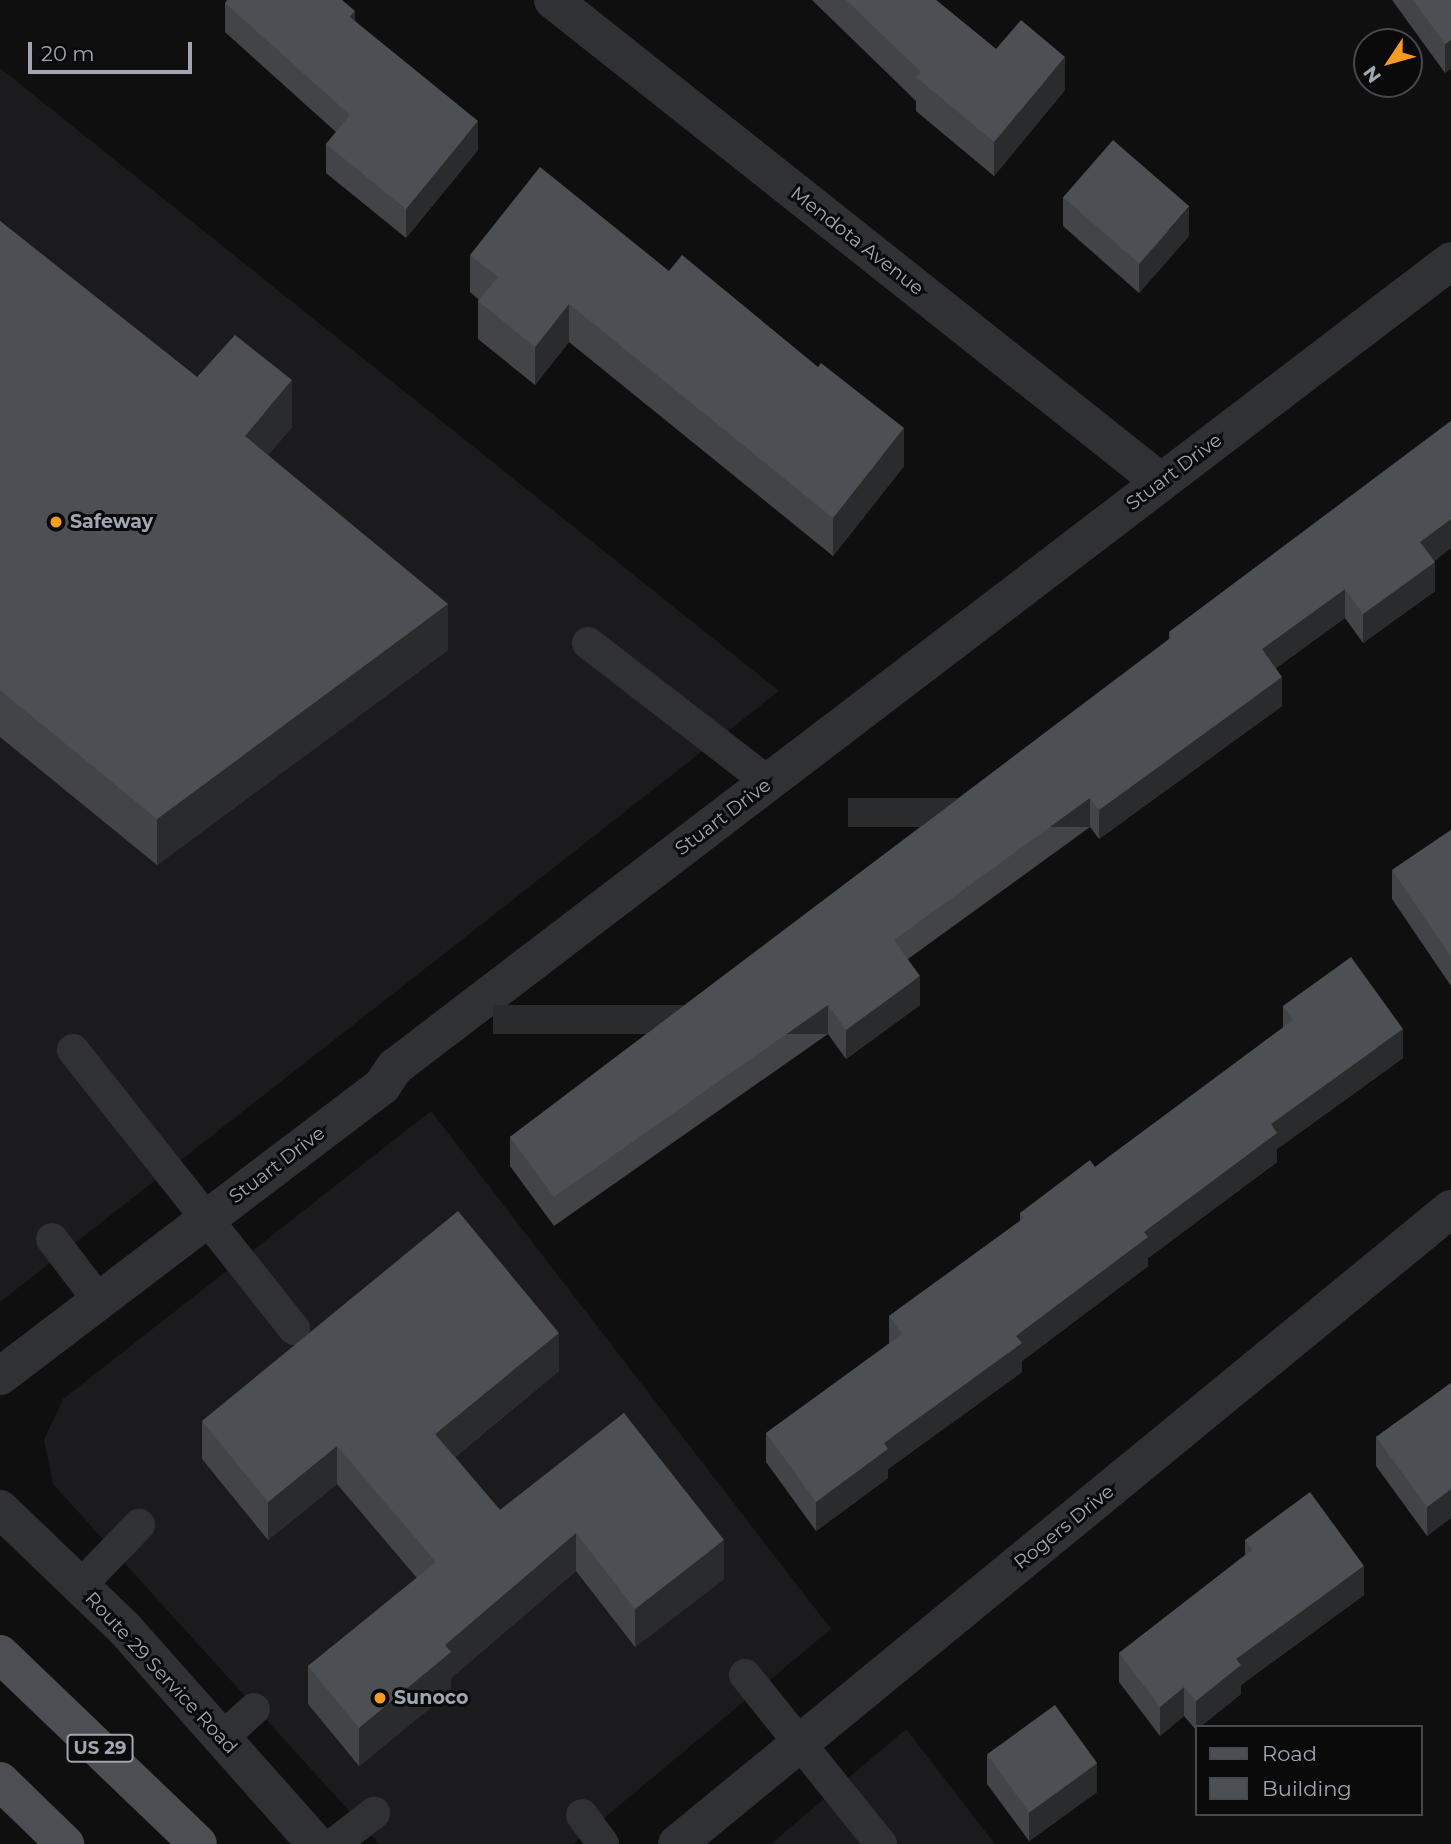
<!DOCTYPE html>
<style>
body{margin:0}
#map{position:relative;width:1451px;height:1844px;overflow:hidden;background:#0f0f10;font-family:Montserrat,sans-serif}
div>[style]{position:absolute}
.built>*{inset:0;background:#1b1b1d}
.lane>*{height:32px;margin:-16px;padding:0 16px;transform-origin:16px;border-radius:16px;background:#303135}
.street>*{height:38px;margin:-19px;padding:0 19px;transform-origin:19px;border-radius:19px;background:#303135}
.primary>*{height:38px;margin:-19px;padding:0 19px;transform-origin:19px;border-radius:19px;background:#4c4e54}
.wall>*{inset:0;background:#424448}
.shaded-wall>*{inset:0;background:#292b2d;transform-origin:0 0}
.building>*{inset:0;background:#4c4f53;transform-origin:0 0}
.dots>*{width:19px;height:19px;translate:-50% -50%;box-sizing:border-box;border:4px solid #0a0a0b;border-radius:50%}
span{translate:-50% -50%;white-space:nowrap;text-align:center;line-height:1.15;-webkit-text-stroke:6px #0a0a0b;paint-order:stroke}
.shield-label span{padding:2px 5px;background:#0a0a0b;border:2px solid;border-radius:5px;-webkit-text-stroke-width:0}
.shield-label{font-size:18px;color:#9fa7b2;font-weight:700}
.street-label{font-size:19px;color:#9fa7b2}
.poi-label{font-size:19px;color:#9fa7b2;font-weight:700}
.left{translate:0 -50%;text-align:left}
.legend{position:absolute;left:1195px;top:1725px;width:228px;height:91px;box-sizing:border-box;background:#0a0a0b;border:2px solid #46494e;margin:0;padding:9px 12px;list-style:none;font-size:21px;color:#9fa7b2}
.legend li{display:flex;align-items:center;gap:14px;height:35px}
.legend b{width:35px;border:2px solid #46494e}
.north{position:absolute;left:1353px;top:28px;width:70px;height:70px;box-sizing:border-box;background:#0a0a0b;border:2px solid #46494e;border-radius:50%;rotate:234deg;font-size:19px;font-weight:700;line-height:28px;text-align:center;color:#9fa7b2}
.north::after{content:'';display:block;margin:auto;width:24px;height:32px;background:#f79b20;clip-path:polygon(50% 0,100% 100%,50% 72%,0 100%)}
.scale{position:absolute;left:28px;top:42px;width:164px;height:32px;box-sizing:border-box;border:4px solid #9fa7b2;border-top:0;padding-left:9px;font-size:21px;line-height:24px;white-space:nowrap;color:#9fa7b2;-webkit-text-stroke:5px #0a0a0b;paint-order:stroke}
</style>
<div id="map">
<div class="built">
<i style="clip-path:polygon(0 68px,779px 691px,0 1302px)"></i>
<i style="clip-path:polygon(431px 1111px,831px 1629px,573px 1844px,379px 1844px,53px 1484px,44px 1440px,63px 1399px)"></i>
<i style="clip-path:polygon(906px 1729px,995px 1844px,771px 1844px)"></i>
</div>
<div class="lane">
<i style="left:588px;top:643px;width:227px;rotate:37.7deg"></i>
<i style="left:73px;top:1050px;width:356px;rotate:51.6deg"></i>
<i style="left:52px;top:1239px;width:78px;rotate:52.8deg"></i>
<i style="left:80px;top:1586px;width:85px;rotate:-46deg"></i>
<i style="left:745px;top:1675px;width:217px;rotate:51.2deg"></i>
<i style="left:222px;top:1738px;width:43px;rotate:-42.2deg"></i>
<i style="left:582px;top:1815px;width:36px;rotate:54deg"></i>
<i style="left:334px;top:1844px;width:51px;rotate:-37.8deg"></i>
</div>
<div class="street">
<i style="left:553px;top:0;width:776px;rotate:38.41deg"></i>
<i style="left:0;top:1376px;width:480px;rotate:-37.2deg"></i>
<i style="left:382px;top:1086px;width:23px;rotate:-56deg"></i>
<i style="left:395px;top:1067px;width:1328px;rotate:-37.35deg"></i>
<i style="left:0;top:1509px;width:173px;rotate:43.8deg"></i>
<i style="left:125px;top:1629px;width:288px;rotate:48.4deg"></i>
<i style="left:677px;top:1844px;width:1001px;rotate:-39.37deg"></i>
</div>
<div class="primary">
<i style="left:0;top:1654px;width:274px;rotate:43.8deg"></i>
<i style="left:0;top:1781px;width:91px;rotate:44.1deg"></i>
</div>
<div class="wall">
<i style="clip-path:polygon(812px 0,936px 0,996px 49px,1065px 90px,994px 176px,916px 111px,916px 101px)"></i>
<i style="clip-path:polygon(1392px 0,1451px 0,1445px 73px)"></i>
<i style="clip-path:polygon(225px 3px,355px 21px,478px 150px,406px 238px,326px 173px,326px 144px,336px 132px,225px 32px)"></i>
<i style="clip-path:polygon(1063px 197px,1189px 236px,1139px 293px,1063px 226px)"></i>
<i style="clip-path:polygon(0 221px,197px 377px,292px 427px,268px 455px,448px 650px,157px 865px,0 737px)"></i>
<i style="clip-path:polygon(470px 255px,904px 466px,833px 556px,569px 342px,535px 385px,478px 339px,478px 301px,479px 300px,470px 292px)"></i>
<i style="clip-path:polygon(1451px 421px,1451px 548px,1434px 561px,1435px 591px,1363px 643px,1345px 618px,1276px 668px,1282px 706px,1099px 839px,1090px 827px,908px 959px,920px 1005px,846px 1059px,828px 1034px,554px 1226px,510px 1166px,510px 1137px,1169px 639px,1169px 632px)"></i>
<i style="clip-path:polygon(1451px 830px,1451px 986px,1392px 899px,1392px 870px)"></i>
<i style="clip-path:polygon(1283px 1006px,1403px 1058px,1277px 1149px,1277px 1162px,1148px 1258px,1148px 1266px,1022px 1361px,1022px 1372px,888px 1469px,888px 1478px,816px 1531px,766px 1462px,766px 1433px,889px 1344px,889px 1316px,1020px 1221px,1020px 1213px,1095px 1167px,1283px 1028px)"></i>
<i style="clip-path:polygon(559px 1371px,455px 1457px,500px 1510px,624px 1413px,724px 1579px,635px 1647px,576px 1571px,451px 1678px,451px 1691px,359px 1766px,308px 1704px,308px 1666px,417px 1578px,337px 1484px,268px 1540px,202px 1459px,202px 1421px)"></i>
<i style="clip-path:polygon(1451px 1383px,1451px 1518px,1427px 1536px,1376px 1466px,1376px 1437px)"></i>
<i style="clip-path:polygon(1245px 1540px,1364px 1595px,1241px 1685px,1241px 1694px,1196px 1730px,1184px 1716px,1160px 1736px,1119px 1682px,1119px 1653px,1245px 1555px)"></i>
<i style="clip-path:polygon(987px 1755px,1097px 1792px,1029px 1841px,987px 1784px)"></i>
</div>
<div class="shaded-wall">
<i style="clip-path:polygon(355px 11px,355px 40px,350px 17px)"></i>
<i style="clip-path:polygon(1451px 40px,1451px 69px,1445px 73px,1445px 44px)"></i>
<i style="clip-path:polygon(1065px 57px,1065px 90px,994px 176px,994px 142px)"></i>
<i style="clip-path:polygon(478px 121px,478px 150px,406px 238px,406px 209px)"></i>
<i style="clip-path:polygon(1189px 207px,1189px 236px,1139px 293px,1139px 264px)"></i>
<i style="clip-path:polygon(569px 304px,569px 342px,535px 385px,535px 347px)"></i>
<i style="clip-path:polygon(292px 380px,292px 427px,245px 482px,245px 436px)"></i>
<i style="clip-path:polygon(904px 428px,904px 466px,833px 556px,833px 518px)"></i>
<i style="clip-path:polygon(1451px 519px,1451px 548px,1420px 571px,1420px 542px)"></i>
<i style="clip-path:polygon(1435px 562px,1435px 591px,1363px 643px,1363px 614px)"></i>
<i style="clip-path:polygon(1345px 589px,1345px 618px,1262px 678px,1262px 649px)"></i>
<i style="clip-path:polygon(448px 604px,448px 650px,157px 865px,157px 819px)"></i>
<i style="clip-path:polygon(1282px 677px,1282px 706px,1099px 839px,1099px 810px)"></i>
<i style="left:1090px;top:798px;width:29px;height:242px;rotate:90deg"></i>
<i style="clip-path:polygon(920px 976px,920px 1005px,846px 1059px,846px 1030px)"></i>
<i style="left:828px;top:1005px;width:29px;height:335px;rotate:90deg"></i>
<i style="clip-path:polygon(1403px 1029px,1403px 1058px,1277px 1149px,1277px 1162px,1148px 1258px,1148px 1266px,1022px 1361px,1022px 1372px,888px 1469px,888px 1478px,816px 1531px,816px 1502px,884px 1443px,1144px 1232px,1271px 1124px)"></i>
<i style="clip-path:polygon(559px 1333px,559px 1371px,435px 1473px,435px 1434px)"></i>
<i style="clip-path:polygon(337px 1446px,337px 1484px,268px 1540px,268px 1502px)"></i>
<i style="clip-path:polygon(1451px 1489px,1451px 1518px,1427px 1536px,1427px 1507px)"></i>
<i style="clip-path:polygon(576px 1533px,576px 1571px,451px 1678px,451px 1691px,359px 1766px,359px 1728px,445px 1645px)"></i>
<i style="clip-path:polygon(724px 1540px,724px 1579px,635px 1647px,635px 1609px)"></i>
<i style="clip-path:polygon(1364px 1566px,1364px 1595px,1241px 1685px,1241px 1694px,1200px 1727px,1197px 1727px,1196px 1730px,1196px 1701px,1236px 1659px)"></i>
<i style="clip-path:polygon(1184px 1687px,1184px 1716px,1160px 1736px,1160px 1707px)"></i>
<i style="clip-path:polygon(1097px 1763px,1097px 1792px,1029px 1841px,1029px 1812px)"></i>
</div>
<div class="building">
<i style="clip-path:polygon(227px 0,342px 0,355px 11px,350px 17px,478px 121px,406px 209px,326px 144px,350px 115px,225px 3px)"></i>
<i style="clip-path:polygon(846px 0,936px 0,996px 49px,1021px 20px,1065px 57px,994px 142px,916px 77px,921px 72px)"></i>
<i style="clip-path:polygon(1413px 0,1451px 0,1451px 40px,1445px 44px)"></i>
<i style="left:1113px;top:140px;width:101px;height:76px;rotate:41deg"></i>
<i style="clip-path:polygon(540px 167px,669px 271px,682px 255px,818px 367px,821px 363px,904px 428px,833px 518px,569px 304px,535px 347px,478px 301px,498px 277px,470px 255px)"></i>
<i style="clip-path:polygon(0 221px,197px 377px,235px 335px,292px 380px,245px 436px,448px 604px,157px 819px,0 690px)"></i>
<i style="clip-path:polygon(1451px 421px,1451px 519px,1420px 542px,1435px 562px,1363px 614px,1345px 589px,1262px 649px,1282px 677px,1099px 810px,1090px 798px,894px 940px,920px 976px,846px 1030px,828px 1005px,554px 1197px,510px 1137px,1172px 637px,1169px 632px)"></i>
<i style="clip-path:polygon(1451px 830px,1451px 957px,1392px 870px)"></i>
<i style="clip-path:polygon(1351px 957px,1403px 1029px,1271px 1124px,1277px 1133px,1144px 1232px,1148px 1237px,1016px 1336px,1022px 1343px,884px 1443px,888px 1449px,816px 1502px,766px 1433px,902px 1334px,889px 1316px,1024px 1218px,1020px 1213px,1090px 1160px,1095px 1167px,1293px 1020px,1283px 1006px)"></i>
<i style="clip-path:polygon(458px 1211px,559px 1333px,435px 1434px,500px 1510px,624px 1413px,724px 1540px,635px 1609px,576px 1533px,445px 1645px,451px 1652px,359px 1728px,308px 1666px,436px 1562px,337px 1446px,268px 1502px,202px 1421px)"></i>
<i style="clip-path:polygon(1451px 1383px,1451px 1489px,1427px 1507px,1376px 1437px)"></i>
<i style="clip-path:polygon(1310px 1492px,1364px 1566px,1236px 1659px,1241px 1665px,1196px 1701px,1184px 1687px,1160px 1707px,1119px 1653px,1252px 1550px,1245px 1540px)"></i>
<i style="left:1055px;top:1705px;width:72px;height:84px;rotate:54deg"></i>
</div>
<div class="dots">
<i style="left:56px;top:522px;background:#f79b20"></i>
<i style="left:380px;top:1698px;background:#f79b20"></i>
</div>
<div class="shield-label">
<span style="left:100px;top:1748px">US 29</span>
</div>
<div class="street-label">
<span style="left:857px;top:241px;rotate:38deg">Mendota Avenue</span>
<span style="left:1174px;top:472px;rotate:-37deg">Stuart Drive</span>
<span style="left:723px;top:817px;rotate:-37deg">Stuart Drive</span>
<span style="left:277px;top:1165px;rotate:-37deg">Stuart Drive</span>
<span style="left:1064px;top:1527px;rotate:-39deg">Rogers Drive</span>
<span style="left:161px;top:1673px;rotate:47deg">Route 29 Service Road</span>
</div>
<div class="poi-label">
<span class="left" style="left:70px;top:522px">Safeway</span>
<span class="left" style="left:394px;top:1698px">Sunoco</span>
</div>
<ul class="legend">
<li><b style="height:9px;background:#4c4e54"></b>Road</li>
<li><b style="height:19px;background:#4c4f53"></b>Building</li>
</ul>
<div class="north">N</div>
<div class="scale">20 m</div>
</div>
